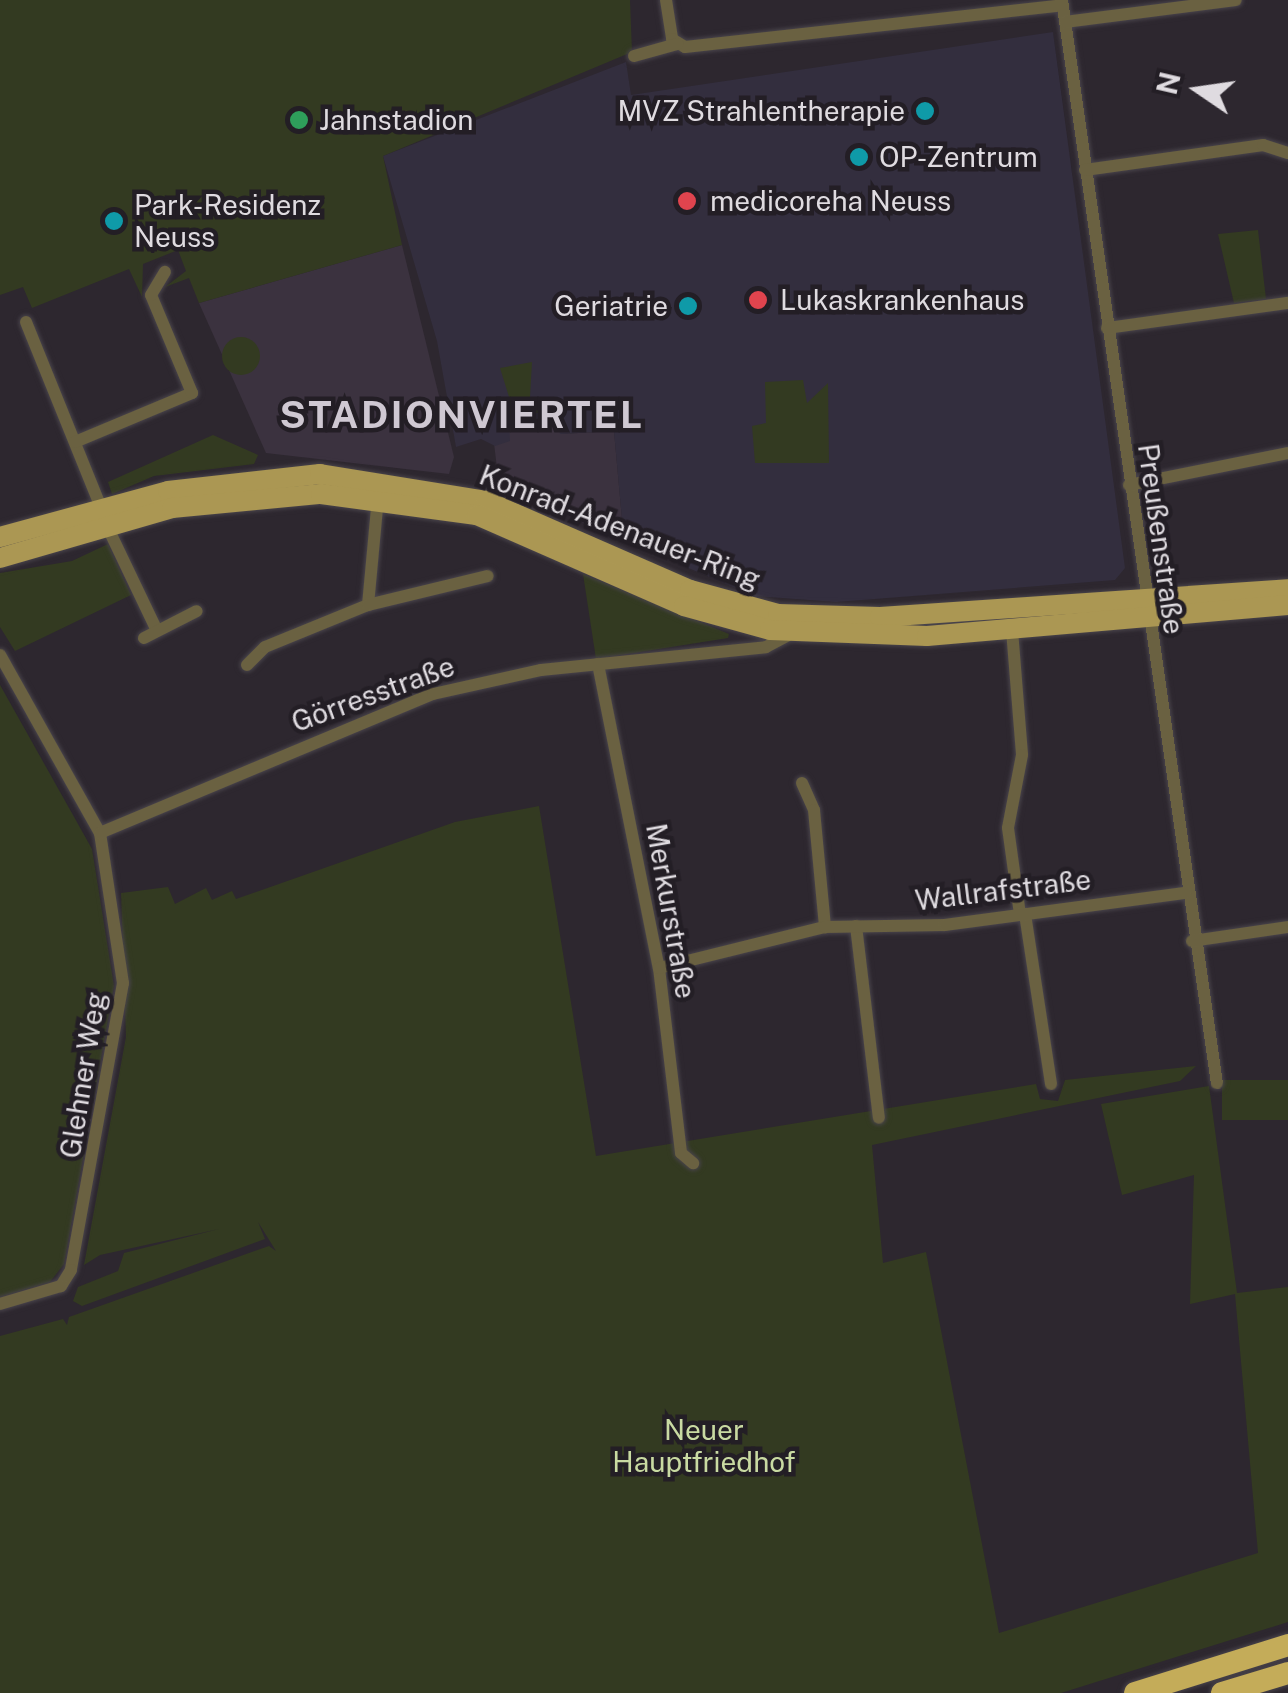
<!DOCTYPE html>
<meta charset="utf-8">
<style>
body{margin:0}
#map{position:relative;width:1288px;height:1693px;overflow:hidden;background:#2d272f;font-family:"Public Sans",sans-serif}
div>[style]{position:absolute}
.built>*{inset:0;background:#3b323f}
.medical>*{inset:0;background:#332e3e}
.green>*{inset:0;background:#333a21;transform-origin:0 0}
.round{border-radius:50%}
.roads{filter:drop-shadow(0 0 2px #49444b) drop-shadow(0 0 2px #49444b)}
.minor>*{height:12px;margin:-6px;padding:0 6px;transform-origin:6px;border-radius:6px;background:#6a6141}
.primary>*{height:20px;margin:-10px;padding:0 10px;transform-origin:10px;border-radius:10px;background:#ab9753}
.motorway>*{height:22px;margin:-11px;padding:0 11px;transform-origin:11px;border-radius:11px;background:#c4ac59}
.dots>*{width:28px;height:28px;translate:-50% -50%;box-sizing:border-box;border:5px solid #231e25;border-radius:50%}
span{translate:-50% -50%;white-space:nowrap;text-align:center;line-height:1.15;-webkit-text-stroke:9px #231e25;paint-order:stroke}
.poi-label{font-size:28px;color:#dfdbe0}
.right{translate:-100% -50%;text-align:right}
.left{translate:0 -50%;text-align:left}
.street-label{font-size:28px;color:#dfdbe0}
.park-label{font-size:28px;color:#c9daa2}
.district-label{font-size:38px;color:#cfc8d2;font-weight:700;letter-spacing:2.5px}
.north{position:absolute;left:1148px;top:40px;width:100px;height:100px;-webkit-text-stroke:8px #231e25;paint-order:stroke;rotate:283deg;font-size:28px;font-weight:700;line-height:40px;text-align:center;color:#dfdbe0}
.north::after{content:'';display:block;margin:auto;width:35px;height:45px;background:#dfdbe0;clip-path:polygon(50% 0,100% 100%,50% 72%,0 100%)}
</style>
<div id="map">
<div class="built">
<i style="clip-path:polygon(402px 245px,454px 457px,449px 474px,266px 453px,199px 303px)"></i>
<i style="clip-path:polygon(558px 419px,561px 434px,614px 431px,624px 541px,499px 485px,494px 443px,509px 440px,508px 426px)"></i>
</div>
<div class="medical">
<i style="clip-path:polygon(1053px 32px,1125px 568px,1115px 580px,836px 602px,755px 596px,624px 541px,614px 431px,560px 434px,557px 419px,509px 426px,510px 441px,495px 446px,481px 439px,456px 447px,437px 341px,383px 156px,626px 62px,631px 95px)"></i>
</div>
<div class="green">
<i style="clip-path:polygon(0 0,630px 0,632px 52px,383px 156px,402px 245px,199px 303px,189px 278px,165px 287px,186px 271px,178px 250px,143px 264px,142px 297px,129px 269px,32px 308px,23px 287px,0 295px)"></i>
<i style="clip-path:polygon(1258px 230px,1266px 299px,1234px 303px,1218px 234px)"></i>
<i class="round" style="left:222px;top:337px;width:38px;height:38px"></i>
<i style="clip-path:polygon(532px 362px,530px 397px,540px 397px,542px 412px,503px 420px,499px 402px,510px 400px,500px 368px)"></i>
<i style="clip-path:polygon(803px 380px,807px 403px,828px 383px,829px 463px,755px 463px,752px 426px,766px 423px,765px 382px)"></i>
<i style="clip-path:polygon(213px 435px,258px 455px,254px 464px,154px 476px,112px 494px,108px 482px)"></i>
<i style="clip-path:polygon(108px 544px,131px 595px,15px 651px,0 627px,0 573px,72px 561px)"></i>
<i style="clip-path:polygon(583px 574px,729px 634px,728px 638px,596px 659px)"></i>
<i style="clip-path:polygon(0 685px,92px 849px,114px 986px,64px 1264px,50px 1282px,0 1297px)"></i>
<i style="clip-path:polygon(539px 806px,596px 1156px,1036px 1084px,1040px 1099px,1058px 1101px,1065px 1080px,1196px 1066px,1180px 1081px,872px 1145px,883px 1263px,926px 1252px,999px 1633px,1258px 1553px,1235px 1294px,1190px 1304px,1194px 1175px,1122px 1195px,1101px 1104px,1209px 1086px,1237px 1293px,1288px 1287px,1288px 1622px,1061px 1693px,0 1693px,0 1336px,63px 1319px,67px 1325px,69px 1317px,269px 1246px,276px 1251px,258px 1222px,265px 1239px,82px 1306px,73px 1301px,78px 1287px,118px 1271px,124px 1253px,219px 1229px,100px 1255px,84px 1265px,126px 1037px,121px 893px,168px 887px,175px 904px,206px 888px,212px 900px,232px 891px,236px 899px,455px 822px)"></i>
<i style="left:1288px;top:1080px;width:40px;height:66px;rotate:90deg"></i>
</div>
<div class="roads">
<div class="minor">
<i style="left:666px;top:0;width:39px;rotate:81deg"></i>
<i style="left:672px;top:39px;width:15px;rotate:32deg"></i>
<i style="left:685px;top:47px;width:380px;rotate:-6.3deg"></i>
<i style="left:1062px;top:0;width:1094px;rotate:81.86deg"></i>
<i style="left:1065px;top:22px;width:172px;rotate:-7.3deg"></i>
<i style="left:634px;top:56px;width:45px;rotate:-15.6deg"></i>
<i style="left:1085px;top:170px;width:180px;rotate:-8deg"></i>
<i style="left:1263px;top:145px;width:26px;rotate:18deg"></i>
<i style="left:26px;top:322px;width:201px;rotate:68deg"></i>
<i style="left:1107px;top:328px;width:183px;rotate:-7.9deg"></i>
<i style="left:75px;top:442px;width:127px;rotate:-22.7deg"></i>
<i style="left:192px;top:393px;width:106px;rotate:-112.7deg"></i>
<i style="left:151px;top:295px;width:27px;rotate:-59deg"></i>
<i style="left:1129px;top:485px;width:162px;rotate:-11.4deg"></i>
<i style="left:107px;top:526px;width:116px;rotate:64.5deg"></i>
<i style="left:368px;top:605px;width:107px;rotate:-84.7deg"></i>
<i style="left:1012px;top:630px;width:125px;rotate:85.4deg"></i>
<i style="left:1022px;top:755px;width:74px;rotate:100.9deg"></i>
<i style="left:1008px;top:828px;width:87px;rotate:82.1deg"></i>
<i style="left:144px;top:638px;width:59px;rotate:-27deg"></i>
<i style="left:0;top:655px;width:204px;rotate:60.7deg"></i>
<i style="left:100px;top:833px;width:152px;rotate:81.3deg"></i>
<i style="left:123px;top:983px;width:292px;rotate:100.3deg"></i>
<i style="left:71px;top:1270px;width:19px;rotate:122deg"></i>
<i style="left:61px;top:1286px;width:64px;rotate:163.6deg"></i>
<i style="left:598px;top:664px;width:310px;rotate:78.7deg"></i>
<i style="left:659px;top:968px;width:186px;rotate:83.2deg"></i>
<i style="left:681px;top:1153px;width:16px;rotate:40deg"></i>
<i style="left:247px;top:665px;width:25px;rotate:-45deg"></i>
<i style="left:265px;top:647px;width:111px;rotate:-22.2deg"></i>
<i style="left:368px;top:605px;width:123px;rotate:-13.6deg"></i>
<i style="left:802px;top:783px;width:30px;rotate:66deg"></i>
<i style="left:814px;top:810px;width:118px;rotate:84.6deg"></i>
<i style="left:100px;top:833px;width:361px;rotate:-22.7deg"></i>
<i style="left:433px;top:694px;width:111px;rotate:-12.5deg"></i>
<i style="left:541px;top:670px;width:226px;rotate:-5.8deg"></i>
<i style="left:766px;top:647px;width:30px;rotate:-28deg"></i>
<i style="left:1025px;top:914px;width:172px;rotate:81.3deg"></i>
<i style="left:856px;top:926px;width:193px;rotate:83.2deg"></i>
<i style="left:1192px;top:941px;width:97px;rotate:-8.3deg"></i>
<i style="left:659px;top:968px;width:171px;rotate:-13.9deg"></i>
<i style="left:825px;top:927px;width:120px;rotate:-1deg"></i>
<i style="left:945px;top:925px;width:243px;rotate:-7.6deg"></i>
</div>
<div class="primary">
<i style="left:0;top:537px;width:174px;rotate:-15.3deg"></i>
<i style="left:168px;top:491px;width:153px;rotate:-6.4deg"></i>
<i style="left:320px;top:474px;width:168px;rotate:9.2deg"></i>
<i style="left:486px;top:501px;width:223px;rotate:23.6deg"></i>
<i style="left:690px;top:590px;width:91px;rotate:15.3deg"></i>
<i style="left:778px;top:614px;width:102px;rotate:1.7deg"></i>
<i style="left:880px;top:617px;width:409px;rotate:-3.9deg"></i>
<i style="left:0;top:558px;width:179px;rotate:-16.2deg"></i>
<i style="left:172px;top:508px;width:150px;rotate:-5.4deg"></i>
<i style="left:321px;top:494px;width:157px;rotate:7.7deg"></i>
<i style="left:477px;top:515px;width:226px;rotate:23.7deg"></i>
<i style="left:684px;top:606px;width:89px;rotate:15.6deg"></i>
<i style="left:770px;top:630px;width:157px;rotate:2.2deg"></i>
<i style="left:927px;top:636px;width:362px;rotate:-4.9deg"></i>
</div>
<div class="motorway">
<i style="left:1135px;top:1693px;width:160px;rotate:-17.4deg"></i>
<i style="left:1222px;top:1693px;width:69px;rotate:-16.9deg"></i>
</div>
</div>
<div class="dots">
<i style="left:925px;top:111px;background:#0f9aa8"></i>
<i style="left:299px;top:120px;background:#2e9e5b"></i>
<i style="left:859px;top:157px;background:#0f9aa8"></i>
<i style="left:687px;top:201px;background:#e0444e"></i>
<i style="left:114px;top:221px;background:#0f9aa8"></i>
<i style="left:758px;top:300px;background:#e0444e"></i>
<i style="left:688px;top:306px;background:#0f9aa8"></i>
</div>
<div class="poi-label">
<span class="right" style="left:905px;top:111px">MVZ Strahlentherapie</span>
<span class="left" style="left:319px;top:120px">Jahnstadion</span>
<span class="left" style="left:879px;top:157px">OP-Zentrum</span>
<span class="left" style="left:710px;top:201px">medicoreha Neuss</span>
<span class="left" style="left:134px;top:221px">Park-Residenz<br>Neuss</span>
<span class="left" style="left:780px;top:300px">Lukaskrankenhaus</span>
<span class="right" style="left:668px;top:306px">Geriatrie</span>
</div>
<div class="street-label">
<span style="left:620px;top:527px;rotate:21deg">Konrad-Adenauer-Ring</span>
<span style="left:1161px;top:539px;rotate:82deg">Preußenstraße</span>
<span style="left:373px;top:694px;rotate:-20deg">Görresstraße</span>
<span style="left:1003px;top:890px;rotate:-7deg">Wallrafstraße</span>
<span style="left:671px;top:911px;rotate:80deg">Merkurstraße</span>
<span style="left:83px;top:1075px;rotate:-81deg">Glehner Weg</span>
</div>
<div class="park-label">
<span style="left:704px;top:1446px">Neuer<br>Hauptfriedhof</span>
</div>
<div class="district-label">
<span style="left:462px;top:415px">STADIONVIERTEL</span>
</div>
<div class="north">N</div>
</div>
